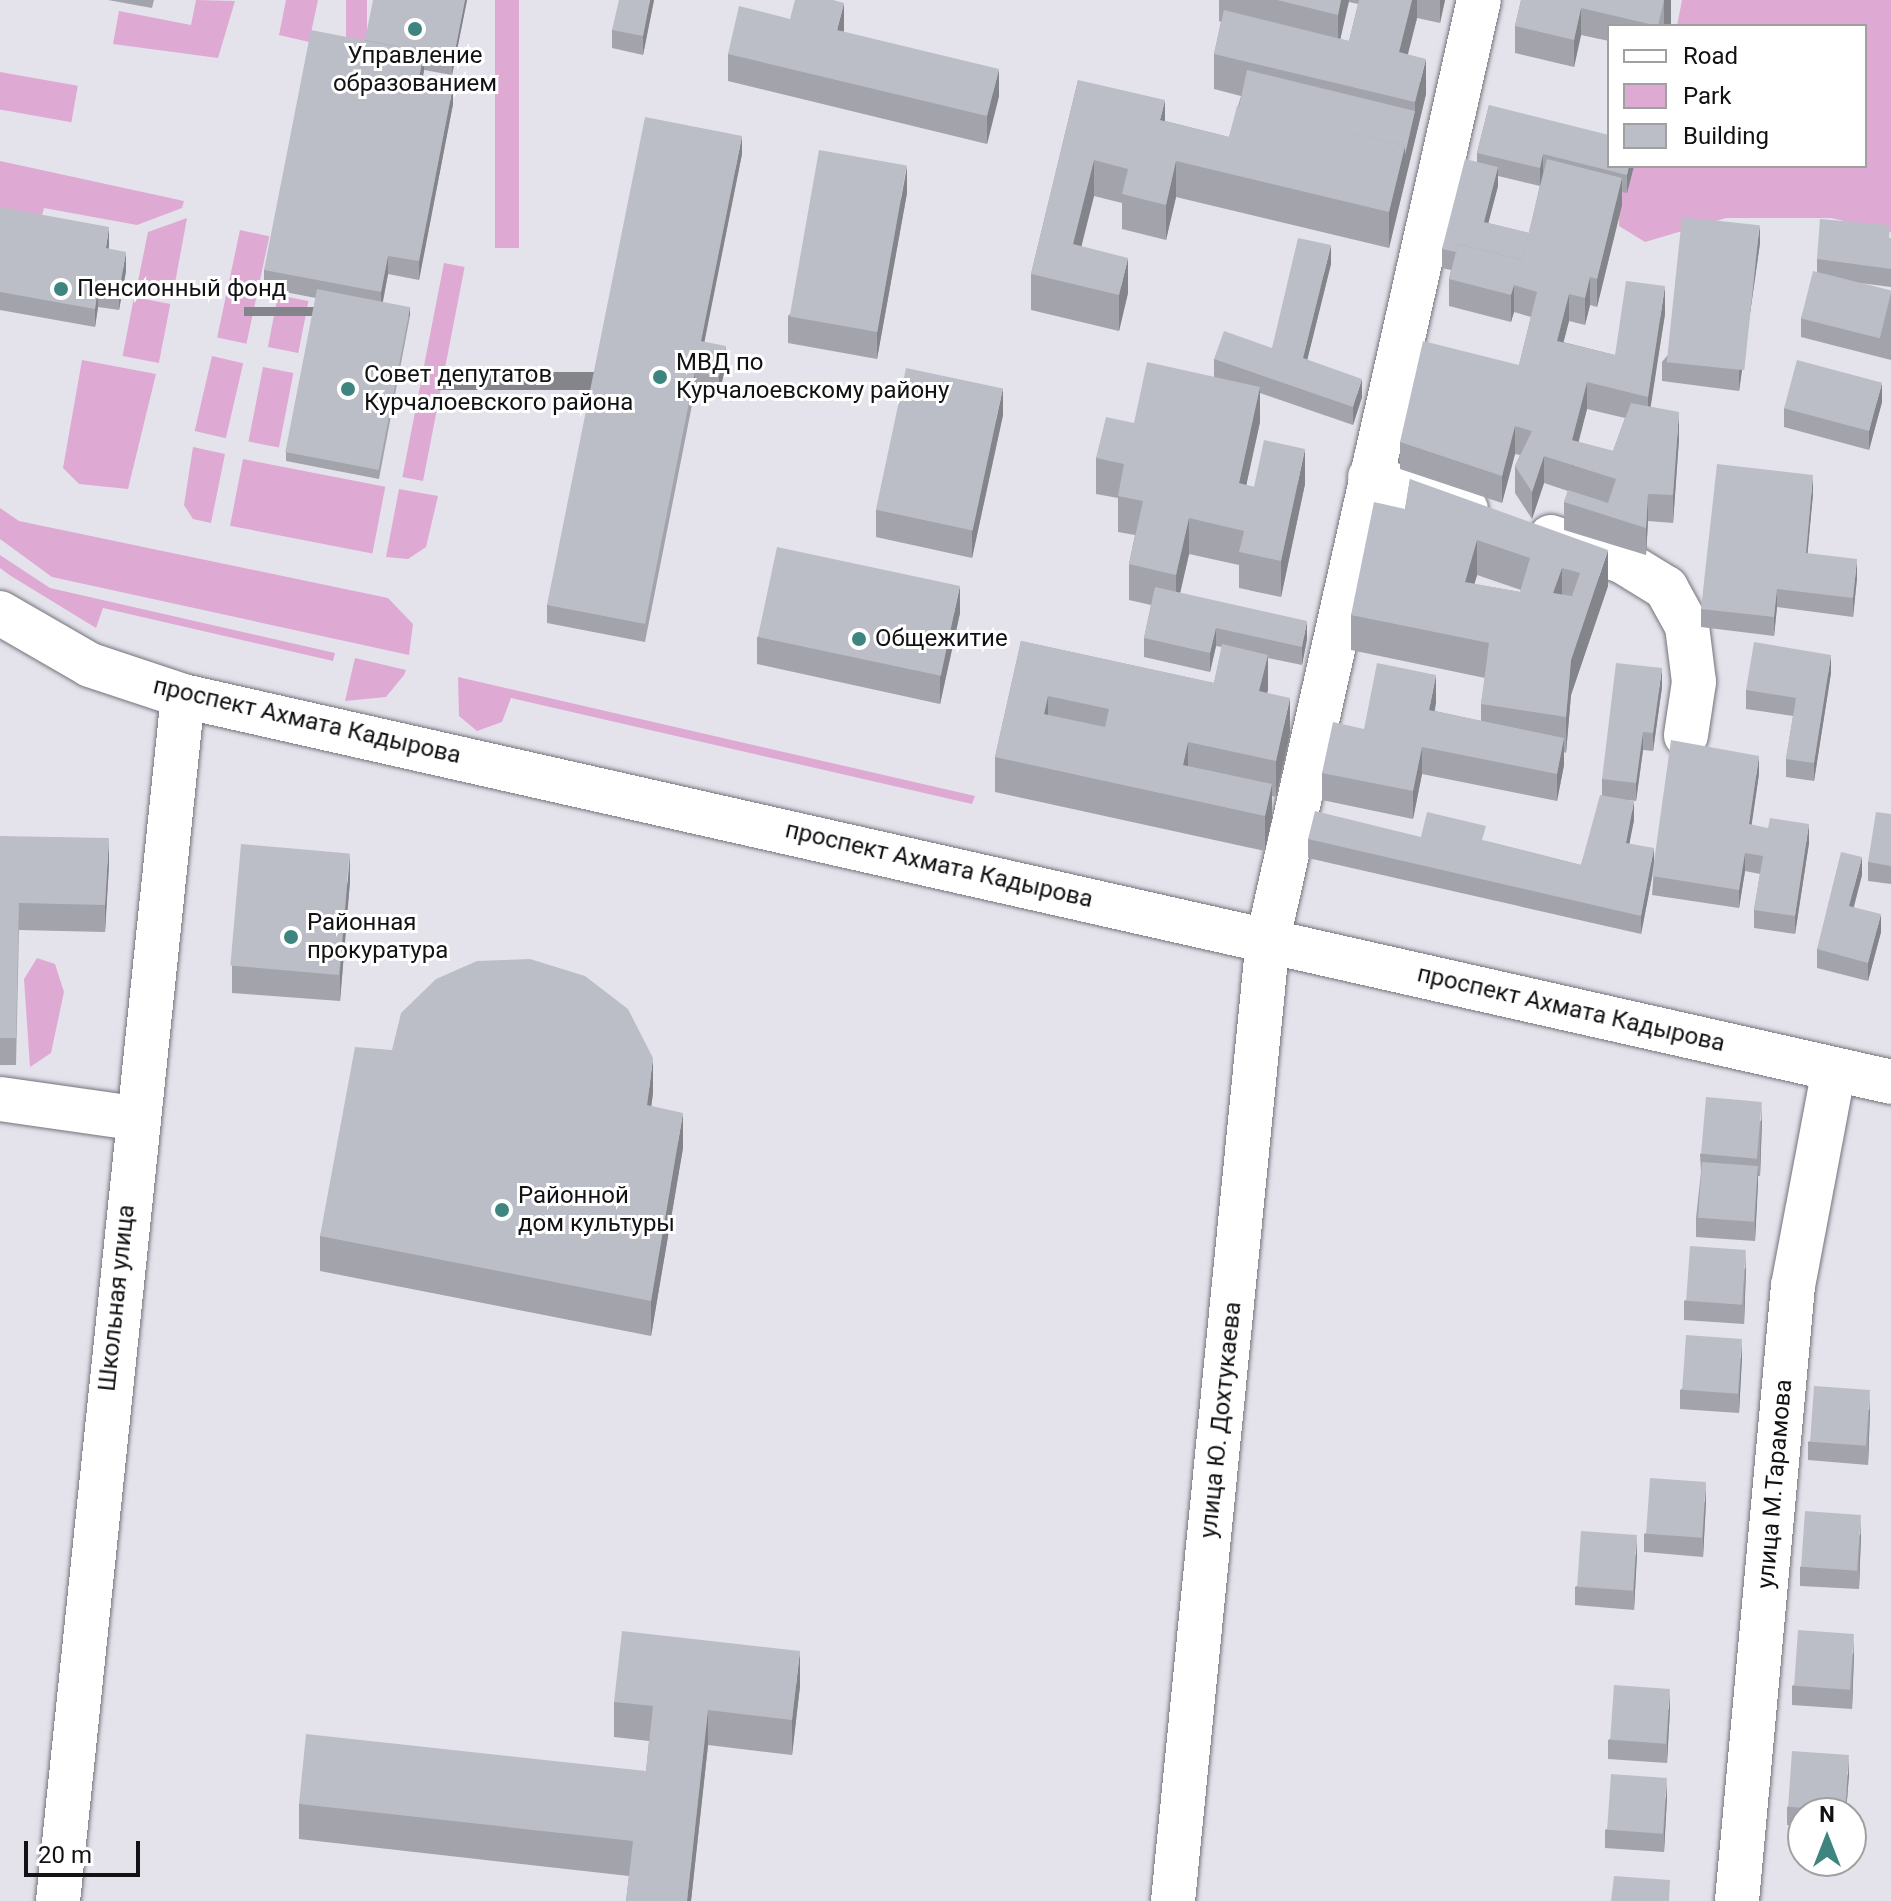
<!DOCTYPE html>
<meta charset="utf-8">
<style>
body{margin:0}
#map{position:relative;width:1891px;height:1901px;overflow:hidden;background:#e4e3ec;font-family:Roboto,sans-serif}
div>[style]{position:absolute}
.green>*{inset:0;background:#deaad3;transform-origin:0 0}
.roads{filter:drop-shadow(0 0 2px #74737a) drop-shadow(0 0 2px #74737a)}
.street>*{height:44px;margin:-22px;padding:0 22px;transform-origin:22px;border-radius:22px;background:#fff}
.secondary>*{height:44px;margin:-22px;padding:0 22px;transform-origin:22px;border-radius:22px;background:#fff}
.wall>*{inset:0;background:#a2a3ab}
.shaded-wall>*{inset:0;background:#84858b;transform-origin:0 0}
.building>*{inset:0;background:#bcbec7;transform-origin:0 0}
.dots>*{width:22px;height:22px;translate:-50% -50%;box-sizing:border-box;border:4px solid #fff;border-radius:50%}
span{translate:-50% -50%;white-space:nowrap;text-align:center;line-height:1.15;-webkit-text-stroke:6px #fff;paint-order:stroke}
.poi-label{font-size:24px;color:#121114}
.left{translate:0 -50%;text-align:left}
.street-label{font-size:24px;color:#121114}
.legend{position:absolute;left:1607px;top:24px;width:260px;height:144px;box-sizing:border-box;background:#fff;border:2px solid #a0a0a1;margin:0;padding:10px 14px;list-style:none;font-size:24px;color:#121114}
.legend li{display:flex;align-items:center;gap:16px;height:40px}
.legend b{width:40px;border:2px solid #a0a0a1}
.north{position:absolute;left:1787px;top:1797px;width:80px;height:80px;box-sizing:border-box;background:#fff;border:2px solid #a0a0a1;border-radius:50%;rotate:0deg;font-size:22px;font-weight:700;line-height:32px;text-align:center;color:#121114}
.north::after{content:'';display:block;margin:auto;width:28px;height:36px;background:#3e857f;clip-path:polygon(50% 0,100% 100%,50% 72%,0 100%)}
.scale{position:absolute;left:24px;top:1841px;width:116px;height:36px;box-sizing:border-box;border:4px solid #121114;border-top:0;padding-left:10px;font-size:24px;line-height:28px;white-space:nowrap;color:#121114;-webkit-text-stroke:6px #fff;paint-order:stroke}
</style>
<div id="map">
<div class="green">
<i style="clip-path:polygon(196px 0,235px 1px,218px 58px,113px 44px,119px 11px,191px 25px)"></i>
<i style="clip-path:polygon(286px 0,318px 0,309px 42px,279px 35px)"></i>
<i style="left:346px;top:0;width:21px;height:48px"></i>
<i style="left:495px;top:0;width:24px;height:248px"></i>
<i style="clip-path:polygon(1682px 0,1891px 0,1891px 232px,1831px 218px,1726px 218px,1645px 242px,1619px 226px,1620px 166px,1865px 166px,1865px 26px,1677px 26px)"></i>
<i style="left:0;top:72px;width:79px;height:37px;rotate:10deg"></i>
<i style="clip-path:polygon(0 161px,184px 201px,182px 208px,137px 225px,44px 208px,40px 223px,0 216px)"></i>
<i style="clip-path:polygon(187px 218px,173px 294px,137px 286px,148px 232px)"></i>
<i style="left:240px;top:230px;width:30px;height:110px;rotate:12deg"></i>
<i style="left:444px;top:263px;width:21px;height:218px;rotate:11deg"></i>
<i style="left:278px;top:295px;width:31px;height:53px;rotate:11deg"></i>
<i style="left:134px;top:297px;width:37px;height:60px;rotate:11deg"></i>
<i style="left:212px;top:356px;width:32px;height:77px;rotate:13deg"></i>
<i style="clip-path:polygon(82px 360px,156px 374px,128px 489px,79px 484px,63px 468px)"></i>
<i style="left:263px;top:367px;width:31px;height:76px;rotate:11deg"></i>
<i style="clip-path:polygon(193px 447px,225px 454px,211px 523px,193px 519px,184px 505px)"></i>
<i style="left:243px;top:459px;width:145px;height:68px;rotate:11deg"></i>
<i style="clip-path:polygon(399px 489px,438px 496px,426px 547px,408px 559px,386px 557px)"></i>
<i style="clip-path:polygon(0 508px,19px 521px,388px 598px,413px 624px,409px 655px,52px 577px,0 539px)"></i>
<i style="clip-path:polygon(0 555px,50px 588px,335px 653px,333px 661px,103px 608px,96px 628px,11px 576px,0 568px)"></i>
<i style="clip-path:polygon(355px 658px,406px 670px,404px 675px,386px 697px,345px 701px)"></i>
<i style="clip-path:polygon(458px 677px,975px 796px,972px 804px,511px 698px,502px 722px,477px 731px,459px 716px)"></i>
<i style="clip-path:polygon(37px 958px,55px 964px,64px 992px,51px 1053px,30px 1067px,24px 979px)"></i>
</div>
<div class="roads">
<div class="street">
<i style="left:1370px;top:477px;width:101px;rotate:18.4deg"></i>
<i style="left:1551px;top:537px;width:75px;rotate:18.7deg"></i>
<i style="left:1622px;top:561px;width:52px;rotate:31.5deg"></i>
<i style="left:1666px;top:588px;width:43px;rotate:61.1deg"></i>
<i style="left:1687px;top:626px;width:56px;rotate:82.9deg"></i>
<i style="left:1694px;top:682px;width:54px;rotate:98.6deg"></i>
<i style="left:0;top:1099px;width:135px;rotate:8.1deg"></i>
<i style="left:1173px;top:1901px;width:967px;rotate:-84.36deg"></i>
<i style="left:1268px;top:939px;width:962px;rotate:-77.34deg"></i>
<i style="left:1737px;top:1901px;width:618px;rotate:-84.8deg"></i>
<i style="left:1793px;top:1286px;width:220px;rotate:-79.3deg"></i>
</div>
<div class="secondary">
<i style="left:0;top:613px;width:104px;rotate:30deg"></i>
<i style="left:90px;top:665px;width:98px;rotate:18.4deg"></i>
<i style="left:183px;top:696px;width:1751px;rotate:12.73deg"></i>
<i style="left:58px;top:1901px;width:1211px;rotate:-84.08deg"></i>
</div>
</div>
<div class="wall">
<i style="clip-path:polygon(108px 0,154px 0,152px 8px)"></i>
<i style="clip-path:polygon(467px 0,452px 75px,424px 70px,423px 79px,453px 104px,419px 280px,388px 274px,383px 302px,410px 316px,379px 479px,286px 461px,286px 452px,316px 298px,264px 288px,264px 270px,365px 40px)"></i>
<i style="clip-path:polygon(654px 0,643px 55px,612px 48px,612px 30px)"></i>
<i style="clip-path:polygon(evenodd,1219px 0,1445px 0,1440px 23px,1417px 18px,1408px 54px,1426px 94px,1389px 248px,1176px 197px,1166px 240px,1122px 229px,1122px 203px,1094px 196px,1081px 246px,1128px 293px,1119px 331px,1031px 310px,1031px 274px,1078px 80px,1165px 121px,1229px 137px,1241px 96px,1214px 89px,1214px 54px,1221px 22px,1219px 21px,1219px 0,1349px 2px,1358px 4px,1349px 41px,1340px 39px,1349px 2px)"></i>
<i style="clip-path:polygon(1521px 0,1671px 0,1665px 26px,1609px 26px,1609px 41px,1581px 35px,1574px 67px,1515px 53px,1515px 26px)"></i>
<i style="clip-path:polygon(843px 32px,999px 96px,987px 144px,728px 81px,728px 54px)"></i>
<i style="clip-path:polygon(evenodd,1489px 105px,1609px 166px,1634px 166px,1627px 193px,1622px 192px,1622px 205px,1597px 307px,1590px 305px,1585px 325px,1569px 321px,1563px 342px,1615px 355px,1665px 314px,1650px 407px,1679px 439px,1673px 523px,1648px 521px,1646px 555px,1564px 530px,1564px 502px,1568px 491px,1544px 483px,1532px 519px,1515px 493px,1515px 466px,1520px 455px,1515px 454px,1502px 503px,1400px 469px,1400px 442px,1519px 365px,1531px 317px,1514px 312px,1511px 322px,1449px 306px,1449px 279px,1451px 270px,1442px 268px,1442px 249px,1477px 162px,1477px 153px,1489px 105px,1543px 172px,1529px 233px,1488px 223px,1498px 186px,1498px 176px,1540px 186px,1543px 172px,1489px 105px,1587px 409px,1625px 418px,1613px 451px,1578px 442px,1587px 409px)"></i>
<i style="clip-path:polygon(742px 154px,704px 341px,726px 364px,719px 395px,695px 390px,645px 642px,547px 623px,547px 605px)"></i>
<i style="clip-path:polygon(907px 193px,877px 359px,788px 343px,788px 316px)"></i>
<i style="clip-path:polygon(0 207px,109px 245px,109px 249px,126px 271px,119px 310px,98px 307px,95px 327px,0 310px)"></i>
<i style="clip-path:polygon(1890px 238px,1891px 239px,1891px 287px,1860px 283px,1891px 291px,1891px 360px,1801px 337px,1801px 318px,1817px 272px,1817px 259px)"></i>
<i style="clip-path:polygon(1760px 243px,1739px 391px,1662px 381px,1662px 362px)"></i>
<i style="clip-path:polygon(1331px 264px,1307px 360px,1362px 397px,1353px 425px,1260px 393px,1260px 422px,1246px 485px,1254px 487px,1305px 484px,1281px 597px,1239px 588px,1239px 565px,1189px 554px,1180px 593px,1307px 639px,1302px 665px,1268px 658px,1267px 693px,1290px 734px,1276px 797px,1272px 796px,1272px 819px,1265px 851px,995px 792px,995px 757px,1021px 641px,1214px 683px,1222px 647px,1216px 646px,1210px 672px,1144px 657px,1144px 638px,1151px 605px,1129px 600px,1129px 564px,1135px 535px,1118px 532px,1118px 498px,1096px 494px,1096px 458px,1134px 423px,1214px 377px,1214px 359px,1272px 348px)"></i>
<i style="clip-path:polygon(1882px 402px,1869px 450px,1784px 427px,1784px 408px)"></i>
<i style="clip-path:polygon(1003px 415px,972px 558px,876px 537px,876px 510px)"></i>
<i style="clip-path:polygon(evenodd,1410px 479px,1608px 586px,1571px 695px,1566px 753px,1564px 752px,1564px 765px,1557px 801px,1422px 774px,1413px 819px,1322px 800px,1322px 773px,1364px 729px,1436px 702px,1435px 711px,1481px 721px,1481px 704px,1485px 678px,1351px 650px,1351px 615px,1405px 509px,1410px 479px,1477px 575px,1521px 590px,1520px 592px,1474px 584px,1477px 575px)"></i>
<i style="clip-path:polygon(1813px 494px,1807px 553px,1857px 578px,1853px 617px,1777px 607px,1774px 636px,1701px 627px,1701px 609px)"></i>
<i style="clip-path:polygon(960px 613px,940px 704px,757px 664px,757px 637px)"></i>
<i style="clip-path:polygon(1831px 673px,1814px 781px,1786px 777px,1786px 759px,1793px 716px,1746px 709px,1746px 690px)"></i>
<i style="clip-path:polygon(1662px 687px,1653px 751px,1643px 750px,1636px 801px,1628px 800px,1634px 820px,1629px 844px,1654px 866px,1759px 774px,1751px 825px,1809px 843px,1795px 934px,1754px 928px,1754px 910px,1760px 874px,1745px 871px,1739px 908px,1652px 895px,1654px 868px,1641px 934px,1308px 858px,1308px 839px,1421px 837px,1486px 841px,1581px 865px,1602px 796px,1602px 779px)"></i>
<i style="clip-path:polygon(1891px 814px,1891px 884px,1868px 881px,1868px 862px)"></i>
<i style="clip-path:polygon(0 836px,109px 865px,105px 932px,19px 930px,16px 1065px,0 1065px)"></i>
<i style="clip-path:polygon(1862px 875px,1854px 907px,1881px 932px,1868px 981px,1817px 968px,1817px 949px)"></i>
<i style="clip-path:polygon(350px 881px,340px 1001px,232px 993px,232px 966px)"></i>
<i style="clip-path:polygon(392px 1050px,653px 1093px,651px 1106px,683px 1148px,651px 1336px,320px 1271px,320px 1236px)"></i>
<i style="clip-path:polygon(1762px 1120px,1760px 1176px,1758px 1176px,1755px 1241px,1696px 1237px,1696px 1218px,1701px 1172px,1700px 1154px)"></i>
<i style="clip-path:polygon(1746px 1268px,1744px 1324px,1684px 1320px,1684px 1301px)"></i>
<i style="clip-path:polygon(1742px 1357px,1739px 1413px,1680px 1409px,1680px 1390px)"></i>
<i style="clip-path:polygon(1870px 1409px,1868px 1465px,1808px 1460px,1808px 1442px)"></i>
<i style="clip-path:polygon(1706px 1501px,1703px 1557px,1644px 1552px,1644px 1534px)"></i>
<i style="clip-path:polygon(1861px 1534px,1859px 1589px,1800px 1586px,1800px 1567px)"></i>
<i style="clip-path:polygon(1637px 1554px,1634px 1610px,1575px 1605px,1575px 1587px)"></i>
<i style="clip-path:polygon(1854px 1653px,1852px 1709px,1792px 1705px,1792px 1686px)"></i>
<i style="clip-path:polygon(800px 1686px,792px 1755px,708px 1745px,691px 1901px,626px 1901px,629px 1876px,299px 1839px,299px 1804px,646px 1771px,649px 1741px,614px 1737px,614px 1702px)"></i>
<i style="clip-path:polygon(1670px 1708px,1667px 1763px,1608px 1759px,1608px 1740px)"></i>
<i style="clip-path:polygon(1849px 1774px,1846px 1813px,1803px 1813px,1803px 1826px,1787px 1825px,1787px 1807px)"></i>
<i style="clip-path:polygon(1667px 1797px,1664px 1852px,1605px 1848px,1605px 1830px)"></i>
</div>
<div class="shaded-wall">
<i style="clip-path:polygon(465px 0,467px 0,452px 75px,452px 66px)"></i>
<i style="clip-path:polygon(650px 0,654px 0,643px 55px,643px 36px)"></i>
<i style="clip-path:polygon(1341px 0,1349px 0,1338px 50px,1338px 15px)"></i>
<i style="clip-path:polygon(1412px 0,1417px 0,1417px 18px,1399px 88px,1399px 52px)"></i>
<i style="clip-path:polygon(1440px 0,1445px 0,1440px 23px)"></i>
<i style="left:1664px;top:0;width:7px;height:27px"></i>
<i style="clip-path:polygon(844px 3px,844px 30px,837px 57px,837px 30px)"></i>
<i style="clip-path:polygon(1581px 8px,1581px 35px,1574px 67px,1574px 40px)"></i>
<i style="clip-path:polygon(424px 52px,424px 70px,419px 97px,419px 78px)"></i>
<i style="clip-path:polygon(1426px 59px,1426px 94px,1389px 248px,1389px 212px,1405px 146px,1415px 111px,1415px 102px)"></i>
<i style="clip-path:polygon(999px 69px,999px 96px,987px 144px,987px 116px)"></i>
<i style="clip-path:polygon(453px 86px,453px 104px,419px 280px,419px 261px)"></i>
<i style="clip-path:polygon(1165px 100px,1165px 136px,1160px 120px)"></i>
<i style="clip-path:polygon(742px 136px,742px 154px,701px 359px,701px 341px)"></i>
<i style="clip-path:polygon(1543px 154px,1543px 172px,1540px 186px,1540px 168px)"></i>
<i style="clip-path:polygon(1094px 160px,1094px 196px,1073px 280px,1073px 244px)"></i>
<i style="clip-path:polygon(1176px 161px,1176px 197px,1166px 240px,1166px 205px)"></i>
<i style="clip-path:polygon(907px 166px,907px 193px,877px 359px,877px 332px)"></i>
<i style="clip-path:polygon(1629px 166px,1634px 166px,1627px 193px,1627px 175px)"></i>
<i style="clip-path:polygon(1498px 167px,1498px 186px,1484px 240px,1484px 222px)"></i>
<i style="clip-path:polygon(1622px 178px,1622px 205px,1597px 307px,1597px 279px)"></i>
<i style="clip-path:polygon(1760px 225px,1760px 243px,1739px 391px,1739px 372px)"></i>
<i style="clip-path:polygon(109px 227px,109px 245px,106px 267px,106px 248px)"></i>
<i style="clip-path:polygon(1331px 245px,1331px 264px,1303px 377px,1303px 358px)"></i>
<i style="clip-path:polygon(126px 252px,126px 271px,119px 310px,119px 292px)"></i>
<i style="clip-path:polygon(388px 256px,388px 274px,381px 310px,381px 292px)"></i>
<i style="clip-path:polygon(1128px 258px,1128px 293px,1119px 331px,1119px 295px)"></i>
<i style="clip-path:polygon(1590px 277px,1590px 305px,1585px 325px,1585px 298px)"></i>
<i style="clip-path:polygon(1514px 285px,1514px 312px,1511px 322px,1511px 295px)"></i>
<i style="clip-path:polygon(1665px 286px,1665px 314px,1648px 424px,1648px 397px)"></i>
<i style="clip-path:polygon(98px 288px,98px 307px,95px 327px,95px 309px)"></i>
<i style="clip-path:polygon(1569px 294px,1569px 321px,1557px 368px,1557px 341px)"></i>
<i style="left:410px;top:307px;width:9px;height:166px;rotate:90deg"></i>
<i style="clip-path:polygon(726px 346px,726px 364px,719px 395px,719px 376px)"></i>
<i style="left:695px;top:372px;width:18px;height:257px;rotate:90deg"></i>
<i style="clip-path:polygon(1362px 379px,1362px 397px,1353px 425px,1353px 407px)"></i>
<i style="clip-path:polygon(1587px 382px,1587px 409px,1572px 468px,1572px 440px)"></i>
<i style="clip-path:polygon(1882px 383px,1882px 402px,1869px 450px,1869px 431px)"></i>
<i style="clip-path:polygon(1260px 387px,1260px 422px,1239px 519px,1239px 483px)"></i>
<i style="clip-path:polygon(1003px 388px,1003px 415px,972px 558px,972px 531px)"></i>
<i style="clip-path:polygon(1679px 412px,1679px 439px,1673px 523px,1673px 495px)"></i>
<i style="clip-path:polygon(1515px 426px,1515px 454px,1502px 503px,1502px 476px)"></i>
<i style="clip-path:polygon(1305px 449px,1305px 484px,1281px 597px,1281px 561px)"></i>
<i style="clip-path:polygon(1544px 456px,1544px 483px,1532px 519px,1532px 492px)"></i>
<i style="clip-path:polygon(1813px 475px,1813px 494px,1806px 571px,1806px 553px)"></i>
<i style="clip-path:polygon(1648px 494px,1648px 521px,1646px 555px,1646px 528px)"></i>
<i style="clip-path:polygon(1189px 518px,1189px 554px,1176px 611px,1176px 575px)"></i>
<i style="clip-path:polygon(1477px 540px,1477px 575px,1465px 618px,1465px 582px)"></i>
<i style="clip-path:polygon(1608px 550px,1608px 586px,1571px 695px,1566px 753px,1566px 717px,1571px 660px)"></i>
<i style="clip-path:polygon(1857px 559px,1857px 578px,1853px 617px,1853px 598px)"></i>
<i style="clip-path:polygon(1562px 568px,1562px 603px,1553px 593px)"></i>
<i style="clip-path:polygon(960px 586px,960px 613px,940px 704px,940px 677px)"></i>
<i style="clip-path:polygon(1777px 589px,1777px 607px,1774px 636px,1774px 617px)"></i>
<i style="clip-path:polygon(1307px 621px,1307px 639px,1302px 665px,1302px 647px)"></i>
<i style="clip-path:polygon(1216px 628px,1216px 646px,1210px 672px,1210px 653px)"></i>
<i style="clip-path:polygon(1268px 655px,1268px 690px,1259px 726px,1259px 691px)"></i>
<i style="clip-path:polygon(1831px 655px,1831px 673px,1814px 781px,1814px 763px)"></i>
<i style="clip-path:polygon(1662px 668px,1662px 687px,1653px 751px,1653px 733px)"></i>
<i style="clip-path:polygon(1436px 675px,1436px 702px,1429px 737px,1429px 710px)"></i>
<i style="clip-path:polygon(1048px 696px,1048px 732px,1044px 714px)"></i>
<i style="clip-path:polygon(1290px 698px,1290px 734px,1276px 797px,1276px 761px)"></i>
<i style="clip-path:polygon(1643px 732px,1643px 750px,1636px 801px,1636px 783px)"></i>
<i style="clip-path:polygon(1564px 738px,1564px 765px,1557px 801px,1557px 774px)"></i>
<i style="clip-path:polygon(1188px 742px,1188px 778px,1183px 800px,1183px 765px)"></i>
<i style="clip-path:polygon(1422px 747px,1422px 774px,1413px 819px,1413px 791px)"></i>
<i style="clip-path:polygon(1759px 756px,1759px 774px,1749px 843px,1749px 824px)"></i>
<i style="clip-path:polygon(1272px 784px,1272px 819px,1265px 851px,1265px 816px)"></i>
<i style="clip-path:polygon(1634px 801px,1634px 820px,1626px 861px,1626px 843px)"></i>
<i style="clip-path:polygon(1809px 824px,1809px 843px,1795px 934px,1795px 916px)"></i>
<i style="clip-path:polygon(109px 838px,109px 865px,105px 932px,105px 905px)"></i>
<i style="clip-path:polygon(1654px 848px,1654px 866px,1641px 934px,1641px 916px)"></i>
<i style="clip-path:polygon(350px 853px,350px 881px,340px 1001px,340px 974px)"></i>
<i style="clip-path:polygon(1745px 853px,1745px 871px,1739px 908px,1739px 890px)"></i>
<i style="clip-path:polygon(1862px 857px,1862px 875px,1849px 924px,1849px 906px)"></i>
<i style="clip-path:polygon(1881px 914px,1881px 932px,1868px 981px,1868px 963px)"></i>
<i style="clip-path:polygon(653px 1058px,653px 1093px,647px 1141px,647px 1105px)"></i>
<i style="clip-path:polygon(1762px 1102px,1762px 1120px,1760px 1176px,1760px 1157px)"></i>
<i style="clip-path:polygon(683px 1113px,683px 1148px,651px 1336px,651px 1301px)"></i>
<i style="clip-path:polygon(1758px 1166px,1758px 1185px,1755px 1241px,1755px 1223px)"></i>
<i style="clip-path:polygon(1746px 1250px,1746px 1268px,1744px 1324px,1744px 1306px)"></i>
<i style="clip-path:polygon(1742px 1339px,1742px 1357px,1739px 1413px,1739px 1395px)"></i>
<i style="clip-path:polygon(1870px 1390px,1870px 1409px,1868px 1465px,1868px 1446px)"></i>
<i style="clip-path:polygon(1706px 1482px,1706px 1501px,1703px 1557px,1703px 1538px)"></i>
<i style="clip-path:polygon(1861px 1515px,1861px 1534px,1859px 1589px,1859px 1571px)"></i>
<i style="clip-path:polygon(1637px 1535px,1637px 1554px,1634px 1610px,1634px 1592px)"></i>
<i style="clip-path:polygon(1854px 1634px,1854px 1653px,1852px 1709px,1852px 1691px)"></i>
<i style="clip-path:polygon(800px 1651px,800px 1686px,792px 1755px,792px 1720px)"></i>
<i style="clip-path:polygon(1670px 1689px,1670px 1708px,1667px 1763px,1667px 1745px)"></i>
<i style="clip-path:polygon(708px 1710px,708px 1745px,691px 1901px,687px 1901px)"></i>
<i style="clip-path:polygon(1849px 1755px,1849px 1774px,1846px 1813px)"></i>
<i style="clip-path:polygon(1667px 1778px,1667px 1797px,1664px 1852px,1664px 1834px)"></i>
</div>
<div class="building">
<i style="clip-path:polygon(373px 0,465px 0,452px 66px,424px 60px,424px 52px,365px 40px)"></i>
<i style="clip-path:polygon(619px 0,650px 0,643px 36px,612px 30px)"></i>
<i style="clip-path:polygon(795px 0,833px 0,844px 3px,837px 30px,999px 69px,987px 116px,728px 54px,739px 6px,790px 19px)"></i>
<i style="clip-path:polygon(1277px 0,1341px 0,1338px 15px)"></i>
<i style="clip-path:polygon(1359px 0,1412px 0,1399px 52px,1426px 59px,1415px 102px,1214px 54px,1224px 10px,1349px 41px)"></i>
<i style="clip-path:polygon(1521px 0,1664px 0,1658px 26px,1581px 8px,1574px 40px,1515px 26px)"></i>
<i style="clip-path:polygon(311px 30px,424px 52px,419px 78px,453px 86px,419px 261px,388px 256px,381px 292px,264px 270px)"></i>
<i style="clip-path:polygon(1247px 70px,1415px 111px,1405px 155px,1405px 146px,1239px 107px)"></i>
<i style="clip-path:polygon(1078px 80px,1165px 100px,1160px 120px,1229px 137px,1237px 106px,1405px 146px,1389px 212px,1176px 161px,1166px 205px,1122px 194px,1128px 169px,1094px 160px,1073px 244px,1128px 258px,1119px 295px,1031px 274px)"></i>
<i style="clip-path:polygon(1489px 105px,1609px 135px,1609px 166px,1629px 166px,1627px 175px,1543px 154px,1540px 168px,1477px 153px)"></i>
<i style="clip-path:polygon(645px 117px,742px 136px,701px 341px,726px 346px,719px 376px,695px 372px,645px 624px,547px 605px)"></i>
<i style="left:819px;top:150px;width:89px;height:169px;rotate:10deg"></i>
<i style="clip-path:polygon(1465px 159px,1498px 167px,1484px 222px,1529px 233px,1522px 260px,1458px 244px,1456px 252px,1442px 249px)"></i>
<i style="clip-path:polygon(1547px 159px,1622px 178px,1597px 279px,1590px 277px,1585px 298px,1569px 294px,1557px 341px,1615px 355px,1626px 281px,1665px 286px,1648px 397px,1587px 382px,1572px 440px,1613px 451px,1631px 403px,1679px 412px,1673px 495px,1648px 494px,1646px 528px,1564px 502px,1568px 490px,1608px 503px,1616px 479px,1544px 456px,1532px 492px,1515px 466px,1532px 431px,1515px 426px,1502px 476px,1400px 442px,1423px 341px,1519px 365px,1537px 292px,1514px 285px,1511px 295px,1449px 279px,1458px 244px,1522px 260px)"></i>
<i style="clip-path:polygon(0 207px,109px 227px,106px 248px,126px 252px,119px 292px,98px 288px,95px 309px,0 292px)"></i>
<i style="left:1682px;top:217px;width:78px;height:146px;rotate:6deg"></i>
<i style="clip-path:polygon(1820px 219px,1890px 225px,1889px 238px,1891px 239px,1891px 269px,1817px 259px)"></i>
<i style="clip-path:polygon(1298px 238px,1331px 245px,1303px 358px,1362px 379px,1353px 407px,1214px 359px,1224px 331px,1272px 348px)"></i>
<i style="left:1813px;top:271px;width:81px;height:49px;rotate:14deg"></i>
<i style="left:317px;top:289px;width:95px;height:166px;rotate:11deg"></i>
<i style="left:1797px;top:360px;width:88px;height:50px;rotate:15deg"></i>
<i style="clip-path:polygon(1147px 362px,1260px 387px,1239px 483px,1254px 487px,1264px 440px,1305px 449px,1281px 561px,1239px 552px,1244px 531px,1189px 518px,1176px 575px,1129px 564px,1143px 501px,1118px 496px,1124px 464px,1096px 458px,1106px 417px,1134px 423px)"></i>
<i style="left:906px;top:368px;width:99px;height:145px;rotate:12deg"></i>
<i style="clip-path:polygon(1717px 464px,1813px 475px,1806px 553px,1857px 559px,1853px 598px,1777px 589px,1774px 617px,1701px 609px)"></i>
<i style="clip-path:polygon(evenodd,1410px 479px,1608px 550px,1571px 660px,1566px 717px,1481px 704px,1489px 643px,1351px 615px,1374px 502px,1405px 509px,1410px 479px,1477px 540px,1530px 558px,1520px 592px,1465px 582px,1477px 540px,1410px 479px,1562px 568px,1580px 573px,1572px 596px,1553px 593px,1562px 568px)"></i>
<i style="left:777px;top:547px;width:187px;height:92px;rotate:12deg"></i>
<i style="clip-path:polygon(1155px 587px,1307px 621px,1302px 647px,1216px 628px,1210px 653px,1144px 638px)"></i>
<i style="clip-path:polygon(evenodd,1021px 641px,1214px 683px,1222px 644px,1268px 655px,1259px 691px,1290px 698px,1276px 761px,1188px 742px,1183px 765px,1272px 784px,1265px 816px,995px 757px,1021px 641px,1048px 696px,1109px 709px,1105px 727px,1044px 714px,1048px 696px)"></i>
<i style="clip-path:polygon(1754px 642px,1831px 655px,1814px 763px,1786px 759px,1796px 698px,1746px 690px)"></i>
<i style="clip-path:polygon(1377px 663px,1436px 675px,1429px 710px,1564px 738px,1557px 774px,1422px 747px,1413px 791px,1322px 773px,1333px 722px,1364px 729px)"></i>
<i style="clip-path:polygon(1616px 663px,1662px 668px,1653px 733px,1643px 732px,1636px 783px,1602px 779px)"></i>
<i style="clip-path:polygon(1671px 740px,1759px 756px,1749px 824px,1768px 828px,1770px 818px,1809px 824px,1795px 916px,1754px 910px,1763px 856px,1745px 853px,1739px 890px,1652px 876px)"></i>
<i style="clip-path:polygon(1600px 795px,1634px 801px,1626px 843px,1654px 848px,1641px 916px,1308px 839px,1315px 811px,1421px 837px,1427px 812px,1486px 826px,1482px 840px,1581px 865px)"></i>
<i style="clip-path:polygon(1876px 812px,1891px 814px,1891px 866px,1868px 862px)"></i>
<i style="clip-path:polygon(0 836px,109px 838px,105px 905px,19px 903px,16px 1038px,0 1038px)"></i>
<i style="left:241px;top:844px;width:109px;height:122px;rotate:5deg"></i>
<i style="clip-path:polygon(1841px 852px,1862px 857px,1849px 906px,1881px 914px,1868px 963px,1817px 949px)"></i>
<i style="clip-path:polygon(530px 959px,585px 976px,628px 1009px,653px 1058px,647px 1105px,683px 1113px,651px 1301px,320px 1236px,355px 1047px,392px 1050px,401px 1013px,436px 979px,477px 961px)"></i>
<i style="left:1706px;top:1097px;width:56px;height:57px;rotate:5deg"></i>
<i style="left:1702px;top:1162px;width:56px;height:56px;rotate:4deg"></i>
<i style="left:1690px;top:1246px;width:56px;height:55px;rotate:4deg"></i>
<i style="left:1686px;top:1335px;width:56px;height:55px;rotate:4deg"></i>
<i style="left:1814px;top:1386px;width:56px;height:56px;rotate:4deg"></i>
<i style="left:1650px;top:1478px;width:56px;height:56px;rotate:4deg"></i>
<i style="left:1805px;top:1511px;width:56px;height:56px;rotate:4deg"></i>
<i style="left:1581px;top:1531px;width:56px;height:56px;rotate:4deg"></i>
<i style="left:1798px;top:1630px;width:56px;height:56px;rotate:4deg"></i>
<i style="clip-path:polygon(622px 1631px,800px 1651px,792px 1720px,708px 1710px,687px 1901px,626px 1901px,633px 1841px,299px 1804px,306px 1734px,646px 1771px,653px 1706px,614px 1702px)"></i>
<i style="left:1614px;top:1685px;width:56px;height:55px;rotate:4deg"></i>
<i style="left:1792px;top:1751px;width:57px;height:56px;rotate:4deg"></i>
<i style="left:1611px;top:1774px;width:56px;height:56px;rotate:4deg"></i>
<i style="clip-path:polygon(1614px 1876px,1670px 1880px,1669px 1901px,1611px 1901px)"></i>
</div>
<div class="dots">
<i style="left:415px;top:29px;background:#3e857f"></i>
<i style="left:61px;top:289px;background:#3e857f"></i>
<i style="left:660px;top:377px;background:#3e857f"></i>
<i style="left:348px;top:389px;background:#3e857f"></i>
<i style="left:859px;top:639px;background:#3e857f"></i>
<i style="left:291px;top:937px;background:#3e857f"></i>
<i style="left:502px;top:1210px;background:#3e857f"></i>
</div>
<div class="poi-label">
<span style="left:415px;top:70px">Управление<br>образованием</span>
<span class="left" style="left:77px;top:289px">Пенсионный фонд</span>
<span class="left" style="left:676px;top:377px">МВД по<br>Курчалоевскому району</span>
<span class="left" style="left:364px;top:389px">Совет депутатов<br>Курчалоевского района</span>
<span class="left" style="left:875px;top:639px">Общежитие</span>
<span class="left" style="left:307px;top:937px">Районная<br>прокуратура</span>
<span class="left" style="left:518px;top:1210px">Районной<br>дом культуры</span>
</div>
<div class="street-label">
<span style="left:307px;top:721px;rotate:13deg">проспект Ахмата Кадырова</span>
<span style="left:939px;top:865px;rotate:13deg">проспект Ахмата Кадырова</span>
<span style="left:1571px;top:1009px;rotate:13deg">проспект Ахмата Кадырова</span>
<span style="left:117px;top:1298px;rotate:-84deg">Школьная улица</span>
<span style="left:1221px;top:1420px;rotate:-84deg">улица Ю. Дохтукаева</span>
<span style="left:1775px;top:1484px;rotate:-85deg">улица М.Тарамова</span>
</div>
<ul class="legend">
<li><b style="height:10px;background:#fff"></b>Road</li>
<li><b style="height:22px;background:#deaad3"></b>Park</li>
<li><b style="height:22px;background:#bcbec7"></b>Building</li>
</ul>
<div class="north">N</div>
<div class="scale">20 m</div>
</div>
